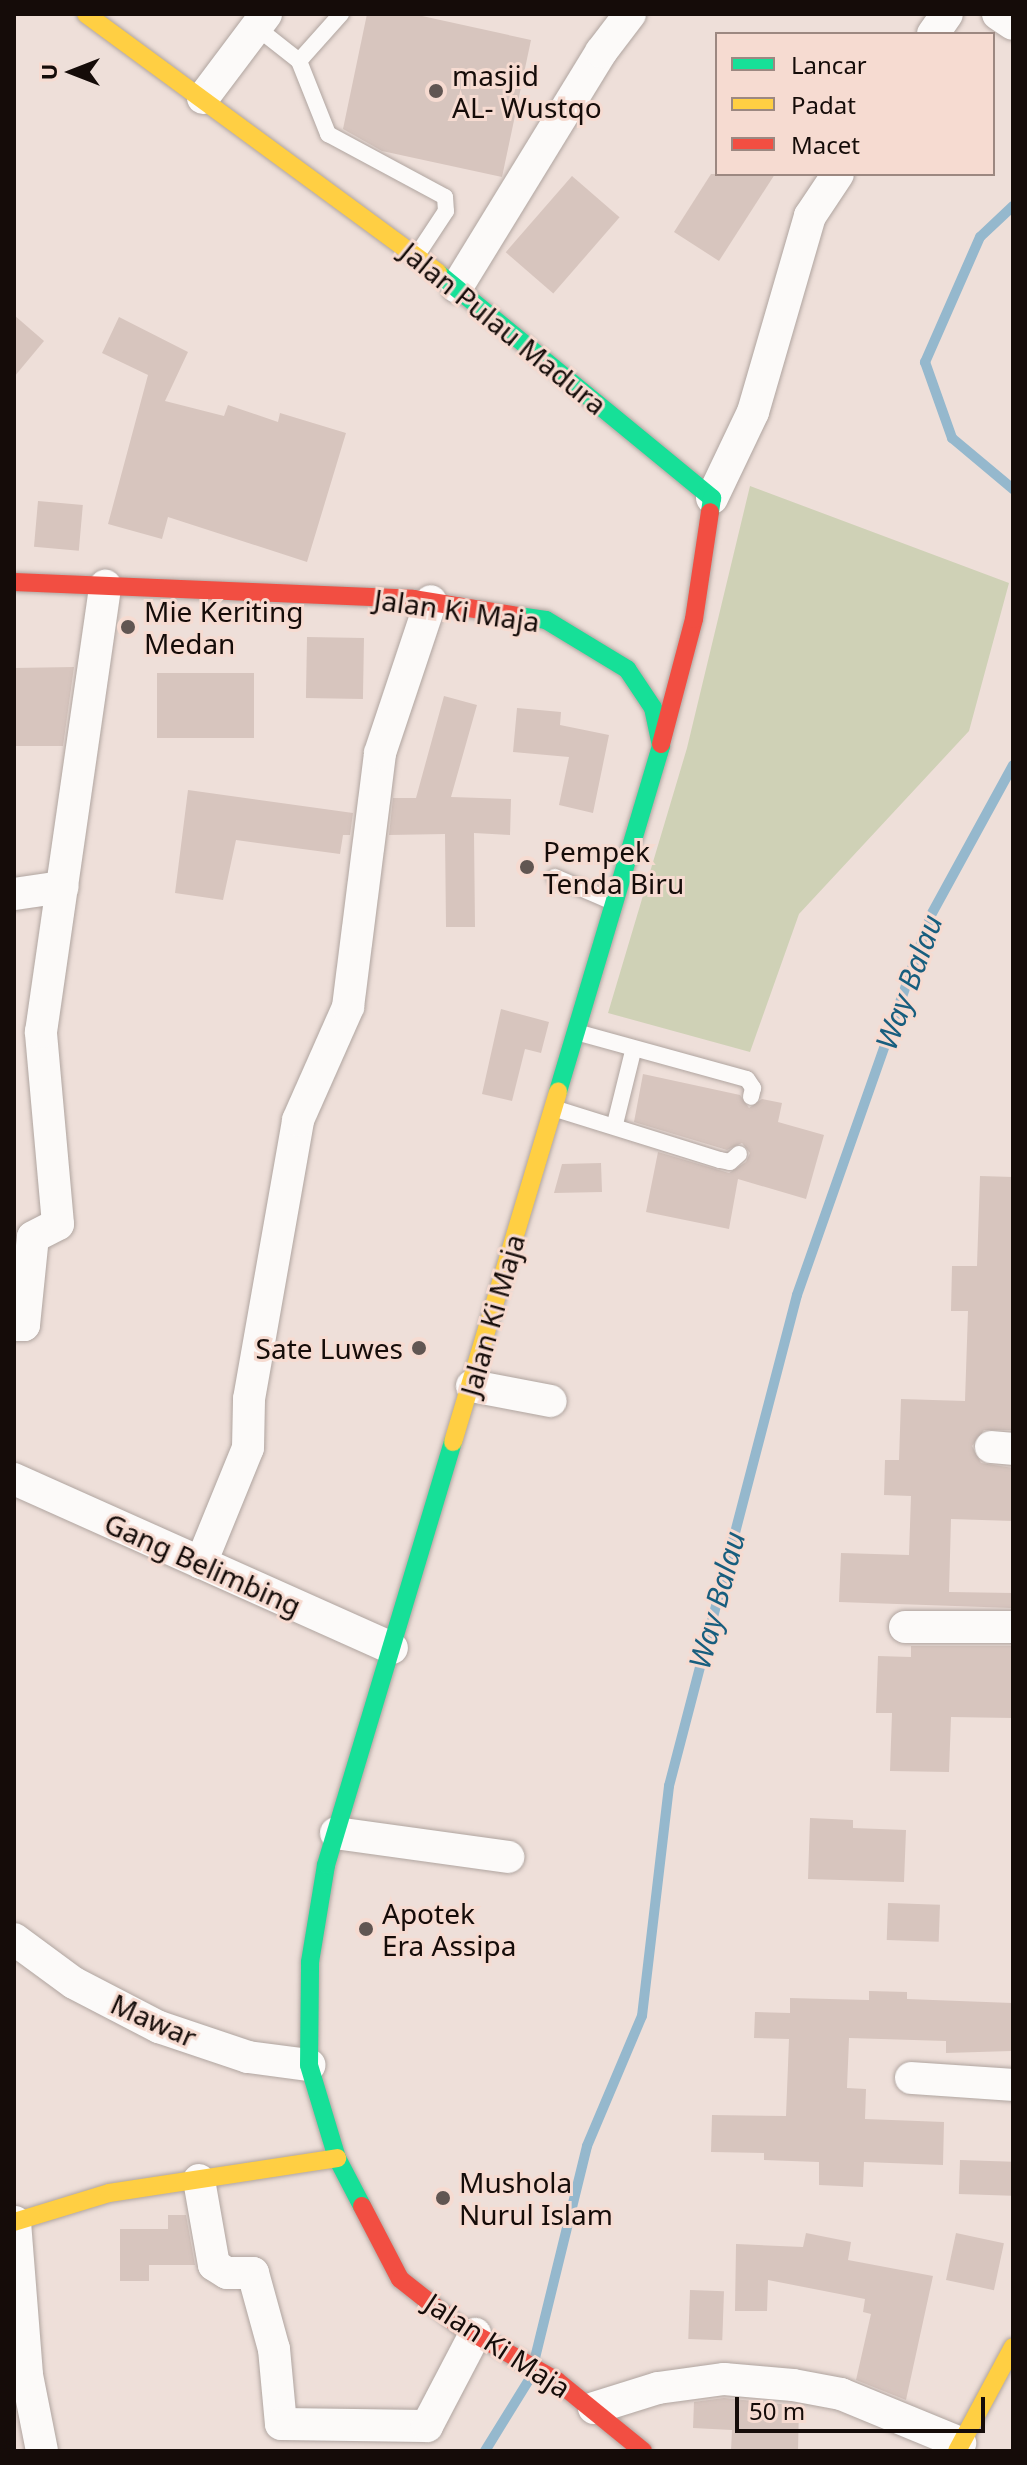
<!DOCTYPE html>
<style>
body{margin:0}
#map{position:relative;width:1027px;height:2465px;overflow:hidden;background:#eedfd9;font-family:"Noto Sans",sans-serif}
div>[style]{position:absolute}
.green>*{inset:0;background:#cfd1b6}
.stream>*{height:10px;margin:-5px;padding:0 5px;transform-origin:5px;border-radius:5px;background:#95b8cd}
.building>*{inset:0;background:#d7c5be;transform-origin:0 0}
.roads{filter:drop-shadow(0 0 2px #b0a5a0) drop-shadow(0 0 2px #b0a5a0)}
.lane>*{height:16px;margin:-8px;padding:0 8px;transform-origin:8px;border-radius:8px;background:#fcfaf9}
.street>*{height:32px;margin:-16px;padding:0 16px;transform-origin:16px;border-radius:16px;background:#fcfaf9}
.fast>*{height:18px;margin:-9px;padding:0 9px;transform-origin:9px;border-radius:9px;background:#16e098}
.slow>*{height:18px;margin:-9px;padding:0 9px;transform-origin:9px;border-radius:9px;background:#ffcf43}
.jam>*{height:18px;margin:-9px;padding:0 9px;transform-origin:9px;border-radius:9px;background:#f24e42}
.dots>*{width:22px;height:22px;translate:-50% -50%;box-sizing:border-box;border:4px solid #f6dbd1;border-radius:50%}
span{translate:-50% -50%;white-space:nowrap;text-align:center;line-height:1.15;-webkit-text-stroke:6px #f6dbd1;paint-order:stroke}
.poi-label{font-size:28px;color:#150c09}
.left{translate:0 -50%;text-align:left}
.right{translate:-100% -50%;text-align:right}
.street-label{font-size:28px;color:#150c09}
.water-label{font-size:30px;color:#185e7e;font-style:italic}
.frame{position:absolute;inset:0;border:16px solid #150c09;pointer-events:none}
.legend{position:absolute;left:715px;top:32px;width:280px;height:144px;box-sizing:border-box;background:#f6dbd1;border:2px solid #9c8881;margin:0;padding:10px 14px;list-style:none;font-size:24px;color:#150c09}
.legend li{display:flex;align-items:center;gap:16px;height:40px}
.legend b{width:40px;border:2px solid #9c8881}
.north{position:absolute;left:32px;top:32px;width:80px;height:80px;-webkit-text-stroke:6px #f6dbd1;paint-order:stroke;rotate:270deg;font-size:22px;font-weight:700;line-height:32px;text-align:center;color:#150c09}
.north::after{content:'';display:block;margin:auto;width:28px;height:36px;background:#150c09;clip-path:polygon(50% 0,100% 100%,50% 72%,0 100%)}
.scale{position:absolute;left:735px;top:2397px;width:250px;height:36px;box-sizing:border-box;border:4px solid #150c09;border-top:0;padding-left:10px;font-size:24px;line-height:28px;white-space:nowrap;color:#150c09;-webkit-text-stroke:6px #f6dbd1;paint-order:stroke}
</style>
<div id="map">
<div class="green">
<i style="clip-path:polygon(750px 486px,1009px 583px,969px 731px,799px 914px,750px 1052px,608px 1013px,687px 748px)"></i>
</div>
<div class="stream">
<i style="left:1013px;top:206px;width:45px;rotate:136.8deg"></i>
<i style="left:980px;top:237px;width:137px;rotate:113.7deg"></i>
<i style="left:925px;top:362px;width:81px;rotate:70.4deg"></i>
<i style="left:952px;top:438px;width:80px;rotate:39.9deg"></i>
<i style="left:535px;top:2358px;width:218px;rotate:-76.2deg"></i>
<i style="left:587px;top:2146px;width:141px;rotate:-67.1deg"></i>
<i style="left:642px;top:2016px;width:232px;rotate:-83.3deg"></i>
<i style="left:669px;top:1786px;width:507px;rotate:-75.39deg"></i>
<i style="left:797px;top:1295px;width:403px;rotate:-70.6deg"></i>
<i style="left:931px;top:915px;width:171px;rotate:-61.3deg"></i>
<i style="left:485px;top:2451px;width:86px;rotate:-58.3deg"></i>
</div>
<div class="building">
<i style="clip-path:polygon(367px 14px,413px 14px,531px 40px,502px 177px,382px 151px,343px 129px)"></i>
<i style="clip-path:polygon(711px 174px,775px 174px,719px 261px,674px 232px)"></i>
<i style="left:572px;top:176px;width:63px;height:101px;rotate:41deg"></i>
<i style="clip-path:polygon(14px 315px,44px 341px,14px 377px)"></i>
<i style="clip-path:polygon(119px 317px,188px 352px,165px 401px,224px 416px,228px 405px,278px 422px,280px 413px,346px 433px,307px 562px,168px 517px,162px 539px,108px 524px,148px 375px,102px 353px)"></i>
<i style="left:38px;top:501px;width:45px;height:46px;rotate:5deg"></i>
<i style="left:307px;top:637px;width:57px;height:61px;rotate:1deg"></i>
<i style="clip-path:polygon(74px 667px,63px 746px,14px 746px,14px 668px)"></i>
<i style="left:254px;top:673px;width:65px;height:97px;rotate:90deg"></i>
<i style="clip-path:polygon(444px 696px,477px 705px,451px 797px,511px 799px,510px 835px,474px 833px,475px 927px,446px 927px,445px 834px,389px 835px,393px 798px,416px 798px)"></i>
<i style="clip-path:polygon(517px 708px,561px 712px,560px 725px,609px 735px,593px 813px,559px 805px,569px 757px,513px 752px)"></i>
<i style="clip-path:polygon(188px 790px,353px 813px,350px 835px,343px 835px,340px 854px,236px 840px,223px 900px,175px 893px)"></i>
<i style="clip-path:polygon(501px 1009px,549px 1022px,541px 1053px,525px 1049px,512px 1101px,482px 1094px)"></i>
<i style="clip-path:polygon(643px 1074px,740px 1095px,749px 1108px,762px 1099px,782px 1103px,778px 1122px,824px 1135px,806px 1199px,738px 1179px,729px 1229px,646px 1212px,658px 1152px,729px 1173px,746px 1162px,750px 1153px,742px 1143px,727px 1150px,634px 1122px)"></i>
<i style="clip-path:polygon(601px 1163px,602px 1192px,554px 1193px,562px 1164px)"></i>
<i style="clip-path:polygon(980px 1176px,1013px 1177px,1013px 1430px,984px 1430px,972px 1446px,981px 1463px,1013px 1468px,1013px 1521px,951px 1519px,949px 1592px,1013px 1593px,1013px 1608px,839px 1602px,841px 1553px,909px 1555px,911px 1496px,884px 1495px,885px 1460px,899px 1460px,901px 1399px,965px 1401px,968px 1311px,951px 1311px,952px 1266px,977px 1266px)"></i>
<i style="clip-path:polygon(911px 1646px,1013px 1646px,1013px 1718px,951px 1717px,949px 1772px,890px 1771px,892px 1713px,876px 1713px,878px 1656px,911px 1657px)"></i>
<i style="clip-path:polygon(810px 1818px,853px 1820px,853px 1828px,906px 1830px,904px 1882px,808px 1879px)"></i>
<i style="left:888px;top:1903px;width:52px;height:37px;rotate:2deg"></i>
<i style="clip-path:polygon(869px 1991px,907px 1992px,907px 1999px,1012px 2003px,1011px 2051px,946px 2053px,946px 2041px,849px 2038px,847px 2088px,866px 2089px,865px 2119px,944px 2122px,943px 2165px,864px 2162px,863px 2187px,819px 2185px,819px 2162px,764px 2160px,764px 2153px,711px 2152px,712px 2115px,786px 2116px,789px 2039px,754px 2038px,755px 2012px,790px 2013px,790px 1998px,869px 2000px)"></i>
<i style="left:960px;top:2160px;width:53px;height:34px;rotate:2deg"></i>
<i style="clip-path:polygon(168px 2215px,186px 2215px,195px 2265px,149px 2265px,149px 2281px,120px 2281px,120px 2229px,168px 2229px)"></i>
<i style="clip-path:polygon(806px 2233px,851px 2242px,848px 2260px,933px 2276px,906px 2400px,856px 2380px,871px 2314px,863px 2312px,865px 2299px,768px 2280px,767px 2311px,735px 2311px,736px 2244px,803px 2247px)"></i>
<i style="left:956px;top:2233px;width:49px;height:48px;rotate:12deg"></i>
<i style="left:690px;top:2290px;width:34px;height:49px;rotate:2deg"></i>
<i style="clip-path:polygon(724px 2398px,799px 2406px,798px 2451px,731px 2451px,732px 2430px,693px 2428px,694px 2402px)"></i>
</div>
<div class="roads">
<div class="lane">
<i style="left:256px;top:27px;width:55px;rotate:38.3deg"></i>
<i style="left:299px;top:61px;width:63px;rotate:-48.2deg"></i>
<i style="left:299px;top:61px;width:79px;rotate:68.3deg"></i>
<i style="left:328px;top:134px;width:133px;rotate:28.3deg"></i>
<i style="left:445px;top:197px;width:14px;rotate:86deg"></i>
<i style="left:446px;top:211px;width:53px;rotate:123.4deg"></i>
<i style="left:555px;top:877px;width:63px;rotate:23.3deg"></i>
<i style="left:576px;top:1032px;width:177px;rotate:15.4deg"></i>
<i style="left:747px;top:1079px;width:11px;rotate:56deg"></i>
<i style="left:753px;top:1088px;width:9px;rotate:103deg"></i>
<i style="left:553px;top:1108px;width:175px;rotate:17.3deg"></i>
<i style="left:720px;top:1160px;width:10px;rotate:11deg"></i>
<i style="left:730px;top:1162px;width:12px;rotate:-42deg"></i>
<i style="left:615px;top:1124px;width:75px;rotate:-76.1deg"></i>
</div>
<div class="street">
<i style="left:998px;top:14px;width:18px;rotate:34deg"></i>
<i style="left:933px;top:34px;width:24px;rotate:-55deg"></i>
<i style="left:203px;top:98px;width:105px;rotate:-53.1deg"></i>
<i style="left:457px;top:287px;width:276px;rotate:-58.5deg"></i>
<i style="left:601px;top:52px;width:48px;rotate:-52.7deg"></i>
<i style="left:712px;top:498px;width:95px;rotate:-64.5deg"></i>
<i style="left:753px;top:412px;width:204px;rotate:-73.8deg"></i>
<i style="left:810px;top:216px;width:50px;rotate:-56.3deg"></i>
<i style="left:14px;top:894px;width:49px;rotate:-8.3deg"></i>
<i style="left:14px;top:1325px;width:10px"></i>
<i style="left:24px;top:1325px;width:88px;rotate:-84.2deg"></i>
<i style="left:33px;top:1237px;width:28px;rotate:-27deg"></i>
<i style="left:58px;top:1224px;width:193px;rotate:-95.1deg"></i>
<i style="left:41px;top:1032px;width:451px;rotate:-81.8deg"></i>
<i style="left:472px;top:1386px;width:80px;rotate:10.8deg"></i>
<i style="left:991px;top:1447px;width:22px;rotate:5deg"></i>
<i style="left:14px;top:1479px;width:414px;rotate:24.1deg"></i>
<i style="left:201px;top:1563px;width:124px;rotate:-67.8deg"></i>
<i style="left:248px;top:1448px;width:49px;rotate:-88.8deg"></i>
<i style="left:249px;top:1399px;width:283px;rotate:-80deg"></i>
<i style="left:298px;top:1120px;width:124px;rotate:-66.1deg"></i>
<i style="left:348px;top:1007px;width:256px;rotate:-82.8deg"></i>
<i style="left:380px;top:753px;width:160px;rotate:-71.5deg"></i>
<i style="left:905px;top:1627px;width:108px"></i>
<i style="left:336px;top:1833px;width:174px;rotate:7.9deg"></i>
<i style="left:14px;top:1939px;width:74px;rotate:36.3deg"></i>
<i style="left:74px;top:1983px;width:96px;rotate:27.4deg"></i>
<i style="left:159px;top:2027px;width:94px;rotate:18.6deg"></i>
<i style="left:248px;top:2057px;width:62px;rotate:7.5deg"></i>
<i style="left:911px;top:2078px;width:102px;rotate:3.9deg"></i>
<i style="left:199px;top:2180px;width:86px;rotate:80deg"></i>
<i style="left:214px;top:2265px;width:15px;rotate:32deg"></i>
<i style="left:227px;top:2273px;width:26px"></i>
<i style="left:253px;top:2273px;width:79px;rotate:74.6deg"></i>
<i style="left:274px;top:2349px;width:75px;rotate:84.7deg"></i>
<i style="left:281px;top:2424px;width:146px;rotate:0.8deg"></i>
<i style="left:427px;top:2426px;width:104px;rotate:-62.4deg"></i>
<i style="left:15px;top:2222px;width:153px;rotate:85.5deg"></i>
<i style="left:27px;top:2375px;width:77px;rotate:78.8deg"></i>
<i style="left:594px;top:2408px;width:67px;rotate:-17.4deg"></i>
<i style="left:658px;top:2388px;width:67px;rotate:-7.8deg"></i>
<i style="left:724px;top:2379px;width:69px;rotate:5deg"></i>
<i style="left:793px;top:2385px;width:49px;rotate:10.6deg"></i>
<i style="left:841px;top:2394px;width:129px;rotate:22.4deg"></i>
</div>
<div class="fast">
<i style="left:438px;top:273px;width:355px;rotate:39.4deg"></i>
<i style="left:712px;top:498px;width:14px;rotate:98deg"></i>
<i style="left:518px;top:616px;width:28px;rotate:8deg"></i>
<i style="left:546px;top:620px;width:95px;rotate:31.2deg"></i>
<i style="left:627px;top:669px;width:47px;rotate:56.3deg"></i>
<i style="left:653px;top:708px;width:39px;rotate:78deg"></i>
<i style="left:661px;top:746px;width:360px;rotate:106.6deg"></i>
<i style="left:362px;top:2206px;width:54px;rotate:-117.5deg"></i>
<i style="left:337px;top:2158px;width:97px;rotate:-106.8deg"></i>
<i style="left:309px;top:2065px;width:103px;rotate:-89.4deg"></i>
<i style="left:310px;top:1962px;width:98px;rotate:-80.6deg"></i>
<i style="left:326px;top:1865px;width:442px;rotate:-73.3deg"></i>
</div>
<div class="slow">
<i style="left:86px;top:14px;width:437px;rotate:36.3deg"></i>
<i style="left:453px;top:1442px;width:366px;rotate:-73.3deg"></i>
<i style="left:14px;top:2222px;width:99px;rotate:-17deg"></i>
<i style="left:109px;top:2193px;width:231px;rotate:-8.7deg"></i>
<i style="left:957px;top:2451px;width:118px;rotate:-61.7deg"></i>
</div>
<div class="jam">
<i style="left:14px;top:582px;width:399px;rotate:2.4deg"></i>
<i style="left:413px;top:599px;width:106px;rotate:9.2deg"></i>
<i style="left:661px;top:744px;width:129px;rotate:-75.2deg"></i>
<i style="left:694px;top:619px;width:108px;rotate:-81.5deg"></i>
<i style="left:362px;top:2206px;width:82px;rotate:62.5deg"></i>
<i style="left:400px;top:2279px;width:73px;rotate:38.3deg"></i>
<i style="left:457px;top:2324px;width:115px;rotate:29.7deg"></i>
<i style="left:557px;top:2381px;width:111px;rotate:39.1deg"></i>
</div>
</div>
<div class="dots">
<i style="left:436px;top:91px;background:#615652"></i>
<i style="left:128px;top:627px;background:#615652"></i>
<i style="left:527px;top:867px;background:#615652"></i>
<i style="left:419px;top:1348px;background:#615652"></i>
<i style="left:366px;top:1929px;background:#615652"></i>
<i style="left:443px;top:2198px;background:#615652"></i>
</div>
<div class="poi-label">
<span class="left" style="left:452px;top:91px">masjid<br>AL- Wustqo</span>
<span class="left" style="left:144px;top:627px">Mie Keriting<br>Medan</span>
<span class="left" style="left:543px;top:867px">Pempek<br>Tenda Biru</span>
<span class="right" style="left:403px;top:1348px">Sate Luwes</span>
<span class="left" style="left:382px;top:1929px">Apotek<br>Era Assipa</span>
<span class="left" style="left:459px;top:2198px">Mushola<br>Nurul Islam</span>
</div>
<div class="street-label">
<span style="left:504px;top:328px;rotate:39deg">Jalan Pulau Madura</span>
<span style="left:457px;top:610px;rotate:8deg">Jalan Ki Maja</span>
<span style="left:492px;top:1315px;rotate:-74deg">Jalan Ki Maja</span>
<span style="left:203px;top:1564px;rotate:24deg">Gang Belimbing</span>
<span style="left:154px;top:2020px;rotate:24deg">Mawar</span>
<span style="left:498px;top:2345px;rotate:33deg">Jalan Ki Maja</span>
</div>
<div class="water-label">
<span style="left:909px;top:982px;rotate:-70deg">Way Balau</span>
<span style="left:717px;top:1600px;rotate:-75deg">Way Balau</span>
</div>
<div class="frame"></div>
<ul class="legend">
<li><b style="height:10px;background:#16e098"></b>Lancar</li>
<li><b style="height:10px;background:#ffcf43"></b>Padat</li>
<li><b style="height:10px;background:#f24e42"></b>Macet</li>
</ul>
<div class="north">U</div>
<div class="scale">50 m</div>
</div>
